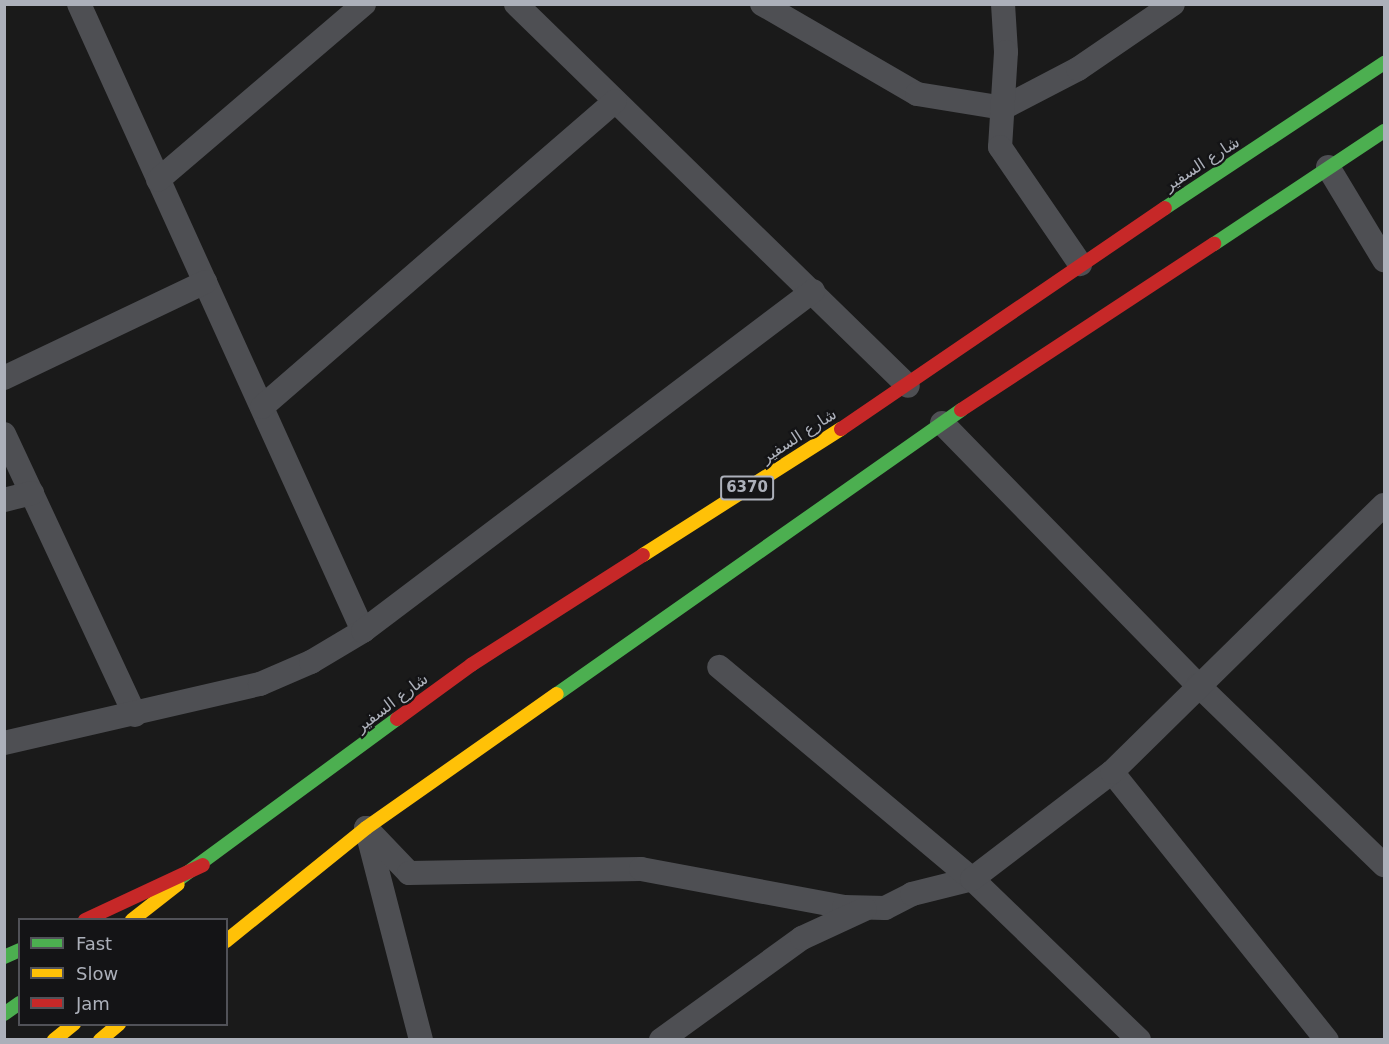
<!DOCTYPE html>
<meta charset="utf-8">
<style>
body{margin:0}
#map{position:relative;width:1389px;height:1044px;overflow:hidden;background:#1a1a1a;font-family:"DejaVu Sans","Noto Naskh Arabic",sans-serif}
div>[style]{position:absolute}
.street>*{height:24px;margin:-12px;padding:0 12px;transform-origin:12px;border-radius:12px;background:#4e4f53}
.fast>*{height:14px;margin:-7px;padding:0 7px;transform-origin:7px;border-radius:7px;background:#4caf50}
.slow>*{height:14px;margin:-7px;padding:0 7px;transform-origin:7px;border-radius:7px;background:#ffc107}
.jam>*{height:14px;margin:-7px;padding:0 7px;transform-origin:7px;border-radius:7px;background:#c62828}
span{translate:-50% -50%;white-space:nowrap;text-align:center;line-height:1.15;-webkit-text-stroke:4.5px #141416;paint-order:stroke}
.shield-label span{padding:2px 4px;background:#141416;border:2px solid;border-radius:4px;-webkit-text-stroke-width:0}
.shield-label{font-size:15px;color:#acb0ba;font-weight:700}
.street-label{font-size:16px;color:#acb0ba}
.frame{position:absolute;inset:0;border:6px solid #acb0ba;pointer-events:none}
.legend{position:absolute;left:18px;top:918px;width:210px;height:108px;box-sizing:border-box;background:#141416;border:2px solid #515258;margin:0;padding:8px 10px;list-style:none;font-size:18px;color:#acb0ba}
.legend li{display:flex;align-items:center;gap:12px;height:30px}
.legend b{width:30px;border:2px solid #515258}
</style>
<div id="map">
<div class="street">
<i style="left:79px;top:4px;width:688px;rotate:65.63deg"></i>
<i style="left:516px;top:4px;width:547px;rotate:44.26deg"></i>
<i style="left:762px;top:4px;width:179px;rotate:30.1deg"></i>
<i style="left:917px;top:94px;width:87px;rotate:9.2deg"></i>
<i style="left:1003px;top:108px;width:85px;rotate:-27.5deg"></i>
<i style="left:1078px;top:69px;width:115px;rotate:-34.4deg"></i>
<i style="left:1003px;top:4px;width:48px;rotate:86.4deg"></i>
<i style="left:1006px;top:52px;width:95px;rotate:93.6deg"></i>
<i style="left:1000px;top:147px;width:142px;rotate:55.6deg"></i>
<i style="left:1328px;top:167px;width:109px;rotate:58.9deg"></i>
<i style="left:158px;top:180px;width:271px;rotate:-40.5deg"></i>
<i style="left:4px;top:378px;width:223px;rotate:-25.5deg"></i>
<i style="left:262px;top:407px;width:467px;rotate:-40.9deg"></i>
<i style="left:942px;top:423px;width:366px;rotate:45.7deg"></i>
<i style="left:1198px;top:685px;width:259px;rotate:44.1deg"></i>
<i style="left:4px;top:434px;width:310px;rotate:65deg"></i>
<i style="left:4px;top:500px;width:29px;rotate:-14deg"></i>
<i style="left:4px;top:743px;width:263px;rotate:-13deg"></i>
<i style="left:260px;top:684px;width:56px;rotate:-23.3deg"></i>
<i style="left:311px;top:662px;width:61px;rotate:-30.8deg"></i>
<i style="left:363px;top:631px;width:564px;rotate:-37.07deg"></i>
<i style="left:1112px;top:772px;width:344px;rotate:51.3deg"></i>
<i style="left:421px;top:1040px;width:219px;rotate:-104.5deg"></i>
<i style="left:366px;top:828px;width:62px;rotate:46.3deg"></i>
<i style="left:409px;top:873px;width:232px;rotate:-1deg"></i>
<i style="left:641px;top:869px;width:207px;rotate:10.6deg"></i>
<i style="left:844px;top:907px;width:41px;rotate:1.4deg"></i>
<i style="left:885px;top:908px;width:30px;rotate:-27deg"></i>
<i style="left:912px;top:894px;width:62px;rotate:-14deg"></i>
<i style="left:972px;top:879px;width:330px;rotate:-140deg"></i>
<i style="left:661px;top:1040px;width:174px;rotate:-35.9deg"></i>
<i style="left:802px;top:938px;width:69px;rotate:-24.7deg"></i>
<i style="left:1139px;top:1040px;width:232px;rotate:-136deg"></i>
<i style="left:972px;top:879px;width:176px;rotate:-37.4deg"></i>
<i style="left:1112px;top:772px;width:381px;rotate:-44.5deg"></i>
</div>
<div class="fast">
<i style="left:1165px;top:208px;width:263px;rotate:-33.5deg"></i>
<i style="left:1214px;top:244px;width:204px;rotate:-33.6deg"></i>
<i style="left:557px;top:694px;width:494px;rotate:-35.1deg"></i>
<i style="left:179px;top:879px;width:270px;rotate:-36.3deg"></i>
<i style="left:4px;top:957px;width:17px;rotate:-24deg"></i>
<i style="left:4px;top:1014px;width:19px;rotate:-35deg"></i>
</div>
<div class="slow">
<i style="left:643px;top:555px;width:235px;rotate:-32.5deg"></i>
<i style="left:132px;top:920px;width:58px;rotate:-38deg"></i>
<i style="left:226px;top:941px;width:180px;rotate:-38.9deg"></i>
<i style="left:366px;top:828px;width:233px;rotate:-35.1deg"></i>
<i style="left:54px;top:1040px;width:26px;rotate:-39deg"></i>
<i style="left:100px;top:1040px;width:25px;rotate:-40deg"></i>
</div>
<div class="jam">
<i style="left:961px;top:410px;width:303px;rotate:-33.3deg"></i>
<i style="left:841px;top:429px;width:392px;rotate:-34.3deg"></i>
<i style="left:397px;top:719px;width:92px;rotate:-36.1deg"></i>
<i style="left:471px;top:665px;width:204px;rotate:-32.6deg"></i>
<i style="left:85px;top:920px;width:130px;rotate:-25deg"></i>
</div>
<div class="shield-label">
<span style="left:747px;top:488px">6370</span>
</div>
<div class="street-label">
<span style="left:1202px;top:164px;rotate:-33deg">شارع السفير</span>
<span style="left:799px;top:436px;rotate:-33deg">شارع السفير</span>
<span style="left:392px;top:703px;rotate:-37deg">شارع السفير</span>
</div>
<div class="frame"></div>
<ul class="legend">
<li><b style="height:8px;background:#4caf50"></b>Fast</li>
<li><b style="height:8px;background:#ffc107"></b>Slow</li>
<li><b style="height:8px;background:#c62828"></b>Jam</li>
</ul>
</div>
